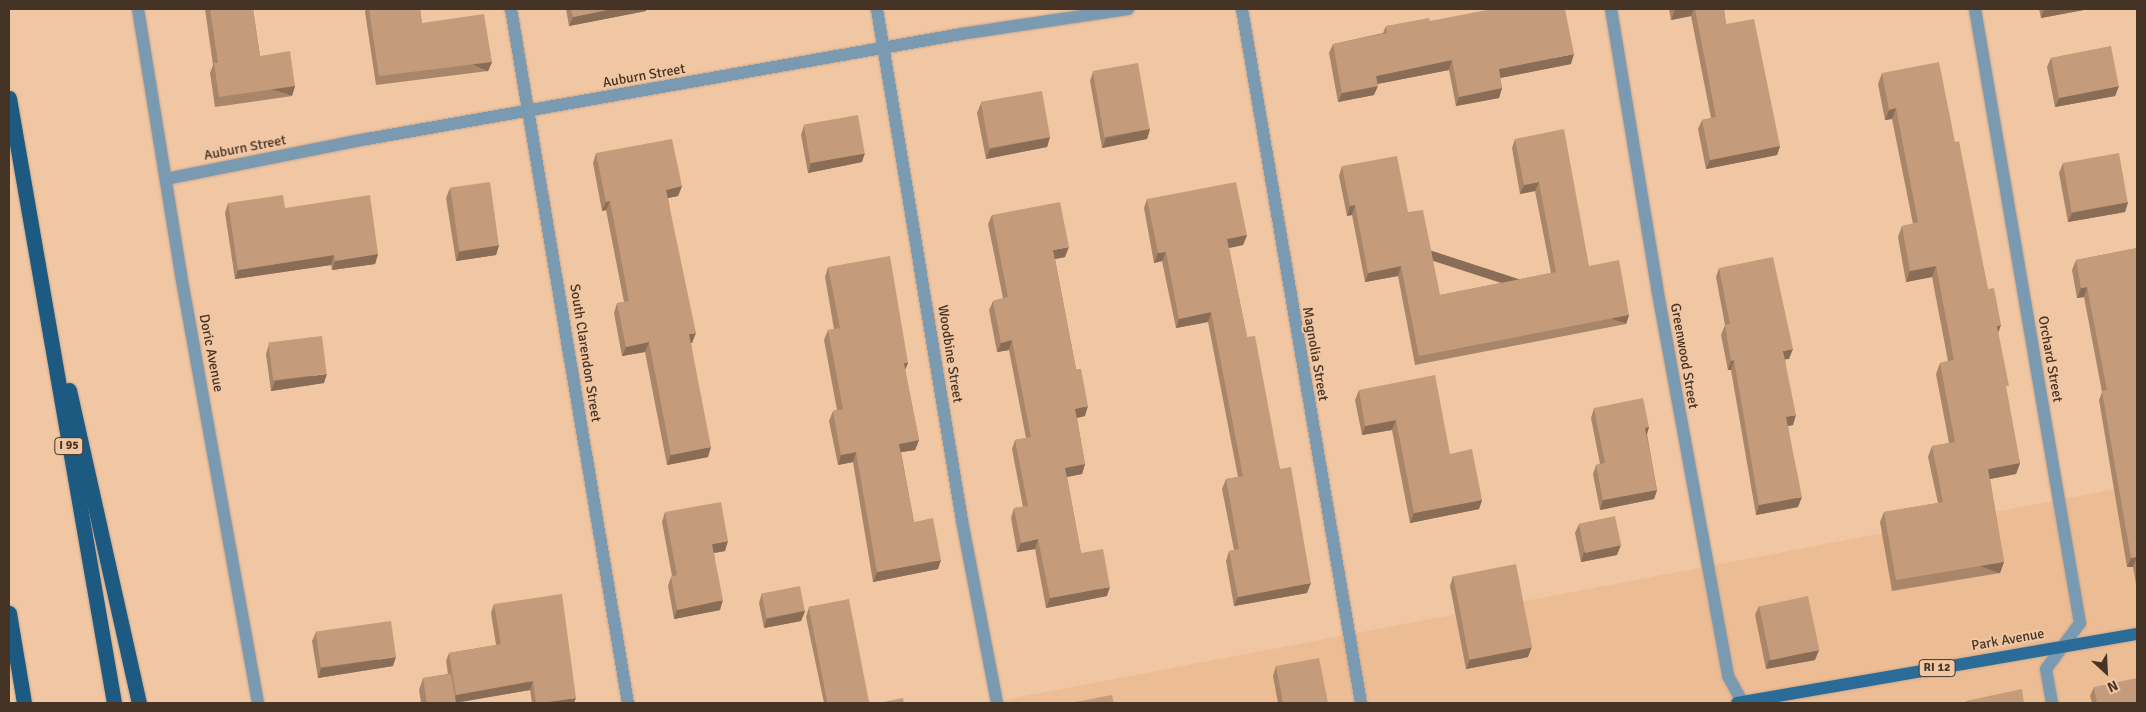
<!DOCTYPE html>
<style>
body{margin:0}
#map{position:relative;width:2146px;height:712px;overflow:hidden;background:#f0c6a3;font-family:Signika,sans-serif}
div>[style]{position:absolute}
.built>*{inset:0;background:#ecbc94}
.roads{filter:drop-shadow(0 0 1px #caa688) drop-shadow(0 0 1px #caa688)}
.minor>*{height:12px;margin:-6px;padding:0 6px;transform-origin:6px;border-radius:6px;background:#7a9ab2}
.primary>*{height:12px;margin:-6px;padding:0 6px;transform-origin:6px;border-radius:6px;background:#2a6c97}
.motorway>*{height:15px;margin:-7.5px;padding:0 7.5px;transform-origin:7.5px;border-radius:7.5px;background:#1c5a81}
.wall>*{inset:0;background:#a9866a}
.shaded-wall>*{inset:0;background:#8a6d56;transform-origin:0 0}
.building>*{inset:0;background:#c59c7b;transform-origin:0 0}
span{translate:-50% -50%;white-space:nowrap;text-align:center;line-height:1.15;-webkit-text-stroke:4px #f0c6a3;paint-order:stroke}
.shield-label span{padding:1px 4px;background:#f0c6a3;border:1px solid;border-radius:4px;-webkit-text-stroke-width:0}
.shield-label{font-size:12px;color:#453426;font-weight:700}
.street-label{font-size:14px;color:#453426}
.frame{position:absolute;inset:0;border:10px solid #453426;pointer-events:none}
.north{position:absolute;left:2081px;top:647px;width:50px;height:50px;-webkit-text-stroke:4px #f0c6a3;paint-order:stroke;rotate:155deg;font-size:14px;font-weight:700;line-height:20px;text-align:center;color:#453426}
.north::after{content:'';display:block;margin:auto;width:18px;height:22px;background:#453426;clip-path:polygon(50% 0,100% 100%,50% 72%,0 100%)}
</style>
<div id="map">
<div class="built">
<i style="clip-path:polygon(2137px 485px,2137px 703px,988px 703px)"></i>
</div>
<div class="roads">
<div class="minor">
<i style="left:138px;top:9px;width:269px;rotate:80.8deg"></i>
<i style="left:181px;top:275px;width:435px;rotate:79.8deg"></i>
<i style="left:511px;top:9px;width:704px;rotate:80.43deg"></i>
<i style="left:877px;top:9px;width:519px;rotate:80.57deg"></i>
<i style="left:962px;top:521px;width:185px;rotate:79.1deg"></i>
<i style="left:1242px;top:9px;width:704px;rotate:80.27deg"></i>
<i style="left:1611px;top:9px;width:283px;rotate:80.6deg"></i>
<i style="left:1657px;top:288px;width:394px;rotate:79.6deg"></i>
<i style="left:1728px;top:676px;width:31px;rotate:61deg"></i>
<i style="left:1975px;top:9px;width:623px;rotate:80.3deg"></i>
<i style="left:2080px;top:623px;width:57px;rotate:126.5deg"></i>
<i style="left:2046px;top:669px;width:35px;rotate:80deg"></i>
<i style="left:166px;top:179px;width:205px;rotate:-11.3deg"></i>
<i style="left:367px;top:139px;width:603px;rotate:-10.02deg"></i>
<i style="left:961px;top:34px;width:169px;rotate:-8.5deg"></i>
</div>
<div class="primary">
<i style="left:1737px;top:703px;width:406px;rotate:-9.8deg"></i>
</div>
<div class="motorway">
<i style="left:9px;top:98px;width:614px;rotate:80.15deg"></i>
<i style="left:69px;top:390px;width:321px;rotate:77.4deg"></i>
<i style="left:9px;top:613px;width:91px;rotate:80.5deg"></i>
</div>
</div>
<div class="wall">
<i style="clip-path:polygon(205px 9px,253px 9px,260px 56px,295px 86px,292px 96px,215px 107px,210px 73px,213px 65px)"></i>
<i style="clip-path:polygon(366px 9px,420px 9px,422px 23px,492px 62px,488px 71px,376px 85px,365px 12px)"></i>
<i style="clip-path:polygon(566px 9px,646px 9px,646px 11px,569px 26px)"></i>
<i style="clip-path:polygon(1669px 9px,1724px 9px,1726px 24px,1780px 146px,1777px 155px,1706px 169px,1698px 129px,1702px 120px,1711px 118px,1691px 16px,1671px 20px)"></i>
<i style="clip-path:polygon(2039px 9px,2089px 9px,2041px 18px)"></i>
<i style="clip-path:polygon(1430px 21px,1571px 64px,1500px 78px,1502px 88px,1499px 98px,1456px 106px,1449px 70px,1377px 84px,1374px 95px,1338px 102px,1329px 53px,1333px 44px,1383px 33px,1386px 26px)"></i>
<i style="clip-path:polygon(2051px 58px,2119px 86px,2115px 96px,2055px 107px,2047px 67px)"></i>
<i style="clip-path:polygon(1093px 72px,1150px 129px,1147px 139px,1102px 148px,1090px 81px)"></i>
<i style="clip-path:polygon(1882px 73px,1955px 142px,1988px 289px,1998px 333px,2006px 391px,2020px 463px,2016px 474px,1990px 479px,2004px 562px,2000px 573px,1892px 591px,1880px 522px,1884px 512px,1938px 503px,1928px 457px,1932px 446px,1949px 443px,1936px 374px,1940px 363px,1948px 361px,1932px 277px,1906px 282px,1898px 237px,1902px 226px,1913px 224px,1892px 119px,1885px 120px,1878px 84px)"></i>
<i style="clip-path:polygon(981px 103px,1050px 137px,1047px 147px,986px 159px,977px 113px)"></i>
<i style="clip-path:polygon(804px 125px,862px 162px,808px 173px,801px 135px)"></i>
<i style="clip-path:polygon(1515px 139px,1589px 266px,1629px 315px,1626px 324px,1415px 365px,1398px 276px,1365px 282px,1352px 215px,1347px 216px,1339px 176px,1342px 166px,1440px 295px,1551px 273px,1535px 191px,1520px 194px,1512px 148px)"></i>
<i style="clip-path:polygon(596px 153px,682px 186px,678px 196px,668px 198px,692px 343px,691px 343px,708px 457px,667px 465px,645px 352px,622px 356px,614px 313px,617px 303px,624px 302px,606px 210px,602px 211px,593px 163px)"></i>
<i style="clip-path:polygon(2063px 163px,2128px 202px,2125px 212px,2068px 222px,2059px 173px)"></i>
<i style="clip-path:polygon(450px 188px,499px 245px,496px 255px,456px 261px,446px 198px)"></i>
<i style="clip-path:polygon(1147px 199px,1247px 235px,1243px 245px,1229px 248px,1247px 337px,1280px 469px,1307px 593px,1234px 606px,1226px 561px,1229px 551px,1234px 550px,1222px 489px,1226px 479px,1238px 477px,1208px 322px,1176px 328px,1162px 261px,1154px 263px,1144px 208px)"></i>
<i style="clip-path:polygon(228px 203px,285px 208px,378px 254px,375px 264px,332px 270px,331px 265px,235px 279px,225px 213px)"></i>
<i style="clip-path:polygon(992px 215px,1065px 257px,1055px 259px,1085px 416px,1077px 418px,1085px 464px,1082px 474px,1067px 477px,1081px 553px,1107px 596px,1046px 608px,1035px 549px,1017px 552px,1011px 518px,1014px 508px,1023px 507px,1012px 449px,1015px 440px,1026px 438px,1009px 350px,997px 352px,989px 310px,993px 301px,1003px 298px,988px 224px)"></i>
<i style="clip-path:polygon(2137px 248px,2137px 583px,2136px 584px,2133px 567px,2127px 567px,2099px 400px,2102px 392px,2084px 297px,2077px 298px,2072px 270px,2076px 260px)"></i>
<i style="clip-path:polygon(828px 267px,908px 363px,905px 370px,919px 440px,915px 450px,901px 452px,914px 522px,938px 569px,873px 582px,853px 462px,838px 465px,829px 421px,833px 411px,837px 410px,824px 340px,828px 330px,834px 329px,825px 277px)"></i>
<i style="clip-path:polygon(1719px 268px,1789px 359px,1785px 359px,1793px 425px,1788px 426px,1798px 507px,1756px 515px,1731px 370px,1728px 370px,1721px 335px,1725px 325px,1716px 277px)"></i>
<i style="clip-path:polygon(269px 344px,324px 383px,271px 391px,266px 354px)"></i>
<i style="clip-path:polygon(1359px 390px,1450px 454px,1482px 500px,1479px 509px,1410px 523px,1392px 430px,1362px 435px,1355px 400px)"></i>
<i style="clip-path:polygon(1594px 408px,1649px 427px,1647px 434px,1657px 490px,1654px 499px,1600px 510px,1593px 474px,1596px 465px,1600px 464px,1591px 418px)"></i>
<i style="clip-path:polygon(665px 512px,725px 551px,714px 553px,720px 610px,674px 619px,668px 586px,671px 577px,672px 576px,662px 522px)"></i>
<i style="clip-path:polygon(1579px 524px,1617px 555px,1581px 562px,1575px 533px)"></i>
<i style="clip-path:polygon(1453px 576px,1528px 657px,1466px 669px,1450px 586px)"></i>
<i style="clip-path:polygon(762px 593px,805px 611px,801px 621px,764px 628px,759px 603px)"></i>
<i style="clip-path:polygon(494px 604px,574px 703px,532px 703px,530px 690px,456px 703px,421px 703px,419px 690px,423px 678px,448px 674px,446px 661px,449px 653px,496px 645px,491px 613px)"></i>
<i style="clip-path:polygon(1759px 606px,1815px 660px,1766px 669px,1755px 615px)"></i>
<i style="clip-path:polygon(809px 607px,870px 703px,824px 703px,806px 617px)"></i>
<i style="clip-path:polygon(316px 632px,393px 666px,318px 678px,312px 641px)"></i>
<i style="clip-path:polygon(1276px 666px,1328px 703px,1278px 703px,1273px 676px)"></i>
<i style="clip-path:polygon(2094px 687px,2137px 703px,2092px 703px,2090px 696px)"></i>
</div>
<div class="shaded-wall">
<i style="clip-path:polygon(612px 9px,646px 9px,646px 11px,569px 26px,573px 17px)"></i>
<i style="clip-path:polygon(1683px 9px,1694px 9px,1691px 16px,1671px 20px,1675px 10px)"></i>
<i style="clip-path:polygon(2044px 9px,2089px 9px,2041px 18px)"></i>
<i style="clip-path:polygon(1574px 54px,1571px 64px,1495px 79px,1499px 69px)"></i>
<i style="clip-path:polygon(1452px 60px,1449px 70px,1372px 85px,1376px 76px)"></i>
<i style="left:492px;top:62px;width:10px;height:114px;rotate:114deg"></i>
<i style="left:295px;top:86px;width:10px;height:77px;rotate:107deg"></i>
<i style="clip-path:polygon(1378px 86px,1374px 95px,1338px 102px,1342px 93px)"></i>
<i style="clip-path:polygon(2119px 86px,2115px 96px,2055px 107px,2059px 98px)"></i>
<i style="clip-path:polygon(1502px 88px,1499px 98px,1456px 106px,1459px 97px)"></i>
<i style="clip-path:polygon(1896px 108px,1892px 119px,1885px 120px,1889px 110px)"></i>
<i style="clip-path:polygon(1150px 129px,1147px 139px,1102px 148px,1106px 138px)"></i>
<i style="clip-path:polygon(1050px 137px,1047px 147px,986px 159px,990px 149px)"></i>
<i style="clip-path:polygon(1780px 146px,1777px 155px,1706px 169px,1710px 160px)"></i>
<i style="clip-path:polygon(865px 153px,862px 162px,808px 173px,811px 163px)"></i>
<i style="clip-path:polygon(1539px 182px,1535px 191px,1520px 194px,1524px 185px)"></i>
<i style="clip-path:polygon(682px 186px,678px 196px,663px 199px,666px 190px)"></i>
<i style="clip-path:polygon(610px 201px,606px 210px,602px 211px,606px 202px)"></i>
<i style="clip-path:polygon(2128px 202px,2125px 212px,2068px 222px,2072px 213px)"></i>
<i style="clip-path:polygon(1355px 205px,1352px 215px,1347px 216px,1350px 206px)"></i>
<i style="clip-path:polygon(1247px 235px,1243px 245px,1224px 249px,1227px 239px)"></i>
<i style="clip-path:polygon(499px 245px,496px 255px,456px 261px,459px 252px)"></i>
<i style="clip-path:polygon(1069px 247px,1065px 257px,1050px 260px,1053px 250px)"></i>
<i style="clip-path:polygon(1166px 252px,1162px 261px,1154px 263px,1158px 253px)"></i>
<i style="clip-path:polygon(378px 254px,375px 264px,332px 270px,335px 261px)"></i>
<i style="clip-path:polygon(334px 255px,331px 265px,235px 279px,238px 270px)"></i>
<i style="clip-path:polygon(1401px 266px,1398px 276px,1365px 282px,1368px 273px)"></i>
<i style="clip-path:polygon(1936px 266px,1932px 277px,1906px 282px,1910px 271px)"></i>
<i style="clip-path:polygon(2087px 287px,2084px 297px,2077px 298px,2081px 288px)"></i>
<i style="clip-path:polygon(1211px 312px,1208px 322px,1176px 328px,1179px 319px)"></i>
<i style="left:1629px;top:315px;width:9px;height:214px;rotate:108deg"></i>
<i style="clip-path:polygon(2001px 325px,1997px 336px,1997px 326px)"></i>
<i style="clip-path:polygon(696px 333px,692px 343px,686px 344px,689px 334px)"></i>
<i style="clip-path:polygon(1012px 340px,1009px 350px,997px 352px,1001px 343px)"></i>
<i style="clip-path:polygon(649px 342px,645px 352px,622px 356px,626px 347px)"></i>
<i style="clip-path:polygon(1793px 349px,1789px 359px,1780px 360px,1783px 351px)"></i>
<i style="clip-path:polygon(1734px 360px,1731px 370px,1728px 370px,1731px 361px)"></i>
<i style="clip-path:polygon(904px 363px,908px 363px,904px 372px)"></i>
<i style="clip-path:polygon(327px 374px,324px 383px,271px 391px,275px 381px)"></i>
<i style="clip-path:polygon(1088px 406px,1085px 416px,1071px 419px,1075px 409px)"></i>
<i style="clip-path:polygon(1796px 415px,1793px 425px,1783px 427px,1786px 417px)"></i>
<i style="clip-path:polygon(1396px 420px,1392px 430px,1362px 435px,1365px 426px)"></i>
<i style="clip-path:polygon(1649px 427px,1646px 437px,1645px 428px)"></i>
<i style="clip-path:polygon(919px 440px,915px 450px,896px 453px,899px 444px)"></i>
<i style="clip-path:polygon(711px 447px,708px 457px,667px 465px,671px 455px)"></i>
<i style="clip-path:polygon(856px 452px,853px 462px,838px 465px,841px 455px)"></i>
<i style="clip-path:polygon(2020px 463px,2016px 474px,1984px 480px,1988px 469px)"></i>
<i style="clip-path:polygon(1085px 464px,1082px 474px,1061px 478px,1065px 468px)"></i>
<i style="clip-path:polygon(1657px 490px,1654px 499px,1600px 510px,1603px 500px)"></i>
<i style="clip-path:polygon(1802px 497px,1798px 507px,1756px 515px,1759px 505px)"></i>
<i style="clip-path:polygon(1482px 500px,1479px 509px,1410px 523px,1414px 513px)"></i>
<i style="clip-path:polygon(1038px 539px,1035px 549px,1017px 552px,1021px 543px)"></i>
<i style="clip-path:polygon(728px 541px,725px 551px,708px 554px,712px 544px)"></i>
<i style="clip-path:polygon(1621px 545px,1617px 555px,1581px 562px,1584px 552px)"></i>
<i style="clip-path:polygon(2137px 557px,2133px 567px,2127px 567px,2131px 558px)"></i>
<i style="clip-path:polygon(941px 560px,938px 569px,873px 582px,877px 572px)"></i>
<i style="left:2004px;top:562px;width:12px;height:109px;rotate:110deg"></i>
<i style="clip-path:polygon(1311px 583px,1307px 593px,1234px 606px,1238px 597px)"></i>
<i style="clip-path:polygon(1110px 587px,1107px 596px,1046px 608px,1050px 598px)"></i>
<i style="clip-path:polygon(723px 600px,720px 610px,674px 619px,677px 610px)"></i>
<i style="clip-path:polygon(805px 611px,801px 621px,764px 628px,767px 619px)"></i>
<i style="clip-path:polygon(1532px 647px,1528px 657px,1466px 669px,1470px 659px)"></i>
<i style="clip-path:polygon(1819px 650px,1815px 660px,1766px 669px,1769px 660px)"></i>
<i style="clip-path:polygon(396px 657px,393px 666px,318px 678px,321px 668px)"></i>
<i style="clip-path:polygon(533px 681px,530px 690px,453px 703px,456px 695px)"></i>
<i style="clip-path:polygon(576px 698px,574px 703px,541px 703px)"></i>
</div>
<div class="building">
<i style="clip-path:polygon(210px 9px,253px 9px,260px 56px,290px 51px,295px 86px,219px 97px,214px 63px,218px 63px)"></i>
<i style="clip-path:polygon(369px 9px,420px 9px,422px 23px,484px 14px,492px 62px,379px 76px)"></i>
<i style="clip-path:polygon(571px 9px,612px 9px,573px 17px)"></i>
<i style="clip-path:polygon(1492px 9px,1565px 9px,1574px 54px,1499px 69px,1502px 88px,1459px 97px,1452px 60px,1376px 76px,1378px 86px,1342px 93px,1333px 44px,1387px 33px,1386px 26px,1429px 18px,1430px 21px)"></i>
<i style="clip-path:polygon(1695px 9px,1724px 9px,1726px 24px,1754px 19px,1780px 146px,1710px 160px,1702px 120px,1716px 117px)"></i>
<i style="left:2111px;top:46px;width:41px;height:61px;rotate:79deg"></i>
<i style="clip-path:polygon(1939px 62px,1955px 142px,1959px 141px,1988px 289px,1994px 288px,2001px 325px,1997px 326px,2009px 386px,2006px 386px,2020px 463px,1988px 469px,2004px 562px,1896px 580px,1884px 512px,1943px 502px,1932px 446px,1955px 442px,1940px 363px,1954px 360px,1936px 266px,1910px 271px,1902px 226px,1918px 222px,1896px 108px,1889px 110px,1882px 73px)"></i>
<i style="left:1138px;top:63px;width:67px;height:46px;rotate:80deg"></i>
<i style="left:1042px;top:91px;width:47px;height:62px;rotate:80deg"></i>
<i style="left:858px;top:115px;width:39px;height:55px;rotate:80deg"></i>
<i style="clip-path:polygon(1564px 129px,1589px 266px,1619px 260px,1629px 315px,1419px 356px,1401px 266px,1368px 273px,1355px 205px,1350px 206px,1342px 166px,1397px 156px,1408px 212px,1423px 210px,1440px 295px,1556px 272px,1539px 182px,1524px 185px,1515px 139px)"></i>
<i style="clip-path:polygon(672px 139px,682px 186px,666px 190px,696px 333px,689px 334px,711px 447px,671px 455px,649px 342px,626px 347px,617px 303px,629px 301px,610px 201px,606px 202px,596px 153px)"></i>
<i style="left:2119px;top:153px;width:50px;height:57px;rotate:80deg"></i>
<i style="left:490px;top:182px;width:64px;height:40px;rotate:82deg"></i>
<i style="clip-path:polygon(1236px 182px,1247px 235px,1227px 239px,1247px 337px,1255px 336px,1280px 469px,1291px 467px,1311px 583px,1238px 597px,1229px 551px,1239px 549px,1226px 479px,1243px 476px,1211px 312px,1179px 319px,1166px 252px,1158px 253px,1147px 199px)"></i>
<i style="clip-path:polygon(283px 195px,285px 208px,370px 195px,378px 254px,335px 261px,334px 255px,238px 270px,228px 203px)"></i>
<i style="clip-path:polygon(1060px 202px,1069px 247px,1053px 250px,1076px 369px,1081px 369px,1088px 406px,1075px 409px,1085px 464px,1065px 468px,1081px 553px,1103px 549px,1110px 587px,1050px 598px,1038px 539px,1021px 543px,1014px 508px,1028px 506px,1015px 440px,1031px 437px,1012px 340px,1001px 343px,993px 301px,1008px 297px,992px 215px)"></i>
<i style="clip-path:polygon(2137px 248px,2137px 561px,2137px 557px,2131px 558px,2102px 391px,2107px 390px,2087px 287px,2081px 288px,2076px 260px)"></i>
<i style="clip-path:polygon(890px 256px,908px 363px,904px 363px,919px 440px,899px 444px,914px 522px,933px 518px,941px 560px,877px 572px,856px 452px,841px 455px,833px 411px,843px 409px,828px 330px,840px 328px,828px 267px)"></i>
<i style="clip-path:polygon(1773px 257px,1793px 349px,1783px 351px,1796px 415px,1786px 417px,1802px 497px,1759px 505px,1734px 360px,1731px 361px,1725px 325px,1730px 324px,1719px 268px)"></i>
<i style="left:322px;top:336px;width:38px;height:54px;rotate:83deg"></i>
<i style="clip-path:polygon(1435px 375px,1450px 454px,1472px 449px,1482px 500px,1414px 513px,1396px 420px,1365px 426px,1359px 390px)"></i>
<i style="clip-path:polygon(1643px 398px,1649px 427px,1645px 428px,1657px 490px,1603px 500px,1596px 465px,1605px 463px,1594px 408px)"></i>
<i style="clip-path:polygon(721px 502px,728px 541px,712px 544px,723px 600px,677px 610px,671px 577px,677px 575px,665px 512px)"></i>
<i style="left:1615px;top:516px;width:30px;height:37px;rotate:78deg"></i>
<i style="left:1516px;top:564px;width:85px;height:64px;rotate:79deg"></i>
<i style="left:800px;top:586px;width:25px;height:39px;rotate:79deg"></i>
<i style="clip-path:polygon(562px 594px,576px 698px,541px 703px,536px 703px,533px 681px,456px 695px,449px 653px,501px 644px,494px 604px)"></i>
<i style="left:1808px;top:596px;width:55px;height:50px;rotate:78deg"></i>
<i style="left:849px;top:599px;width:106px;height:41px;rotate:79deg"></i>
<i style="left:391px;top:621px;width:36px;height:76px;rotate:82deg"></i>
<i style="clip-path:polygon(1319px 658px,1328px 703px,1283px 703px,1276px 666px)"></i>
<i style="clip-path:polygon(451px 674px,456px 703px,427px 703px,423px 678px)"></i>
<i style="clip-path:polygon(2137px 678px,2137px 703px,2097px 703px,2094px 687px)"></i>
<i style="clip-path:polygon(2022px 689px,2024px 703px,1966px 703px,1966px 701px)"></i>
<i style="clip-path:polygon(1112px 695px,1114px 703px,1070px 703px)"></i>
<i style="clip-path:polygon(903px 698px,904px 703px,878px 703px)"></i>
</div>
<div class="shield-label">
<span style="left:69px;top:446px">I 95</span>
<span style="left:1937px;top:668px">RI 12</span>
</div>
<div class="street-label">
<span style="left:644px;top:76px;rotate:-10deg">Auburn Street</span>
<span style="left:245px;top:148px;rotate:-11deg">Auburn Street</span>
<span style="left:211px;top:353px;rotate:79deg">Doric Avenue</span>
<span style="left:585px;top:353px;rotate:81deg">South Clarendon Street</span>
<span style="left:950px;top:354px;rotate:81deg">Woodbine Street</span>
<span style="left:1315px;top:354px;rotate:80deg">Magnolia Street</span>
<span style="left:1684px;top:356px;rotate:80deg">Greenwood Street</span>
<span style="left:2050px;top:359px;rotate:80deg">Orchard Street</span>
<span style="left:2008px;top:640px;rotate:-10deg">Park Avenue</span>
</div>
<div class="frame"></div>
<div class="north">N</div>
</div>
